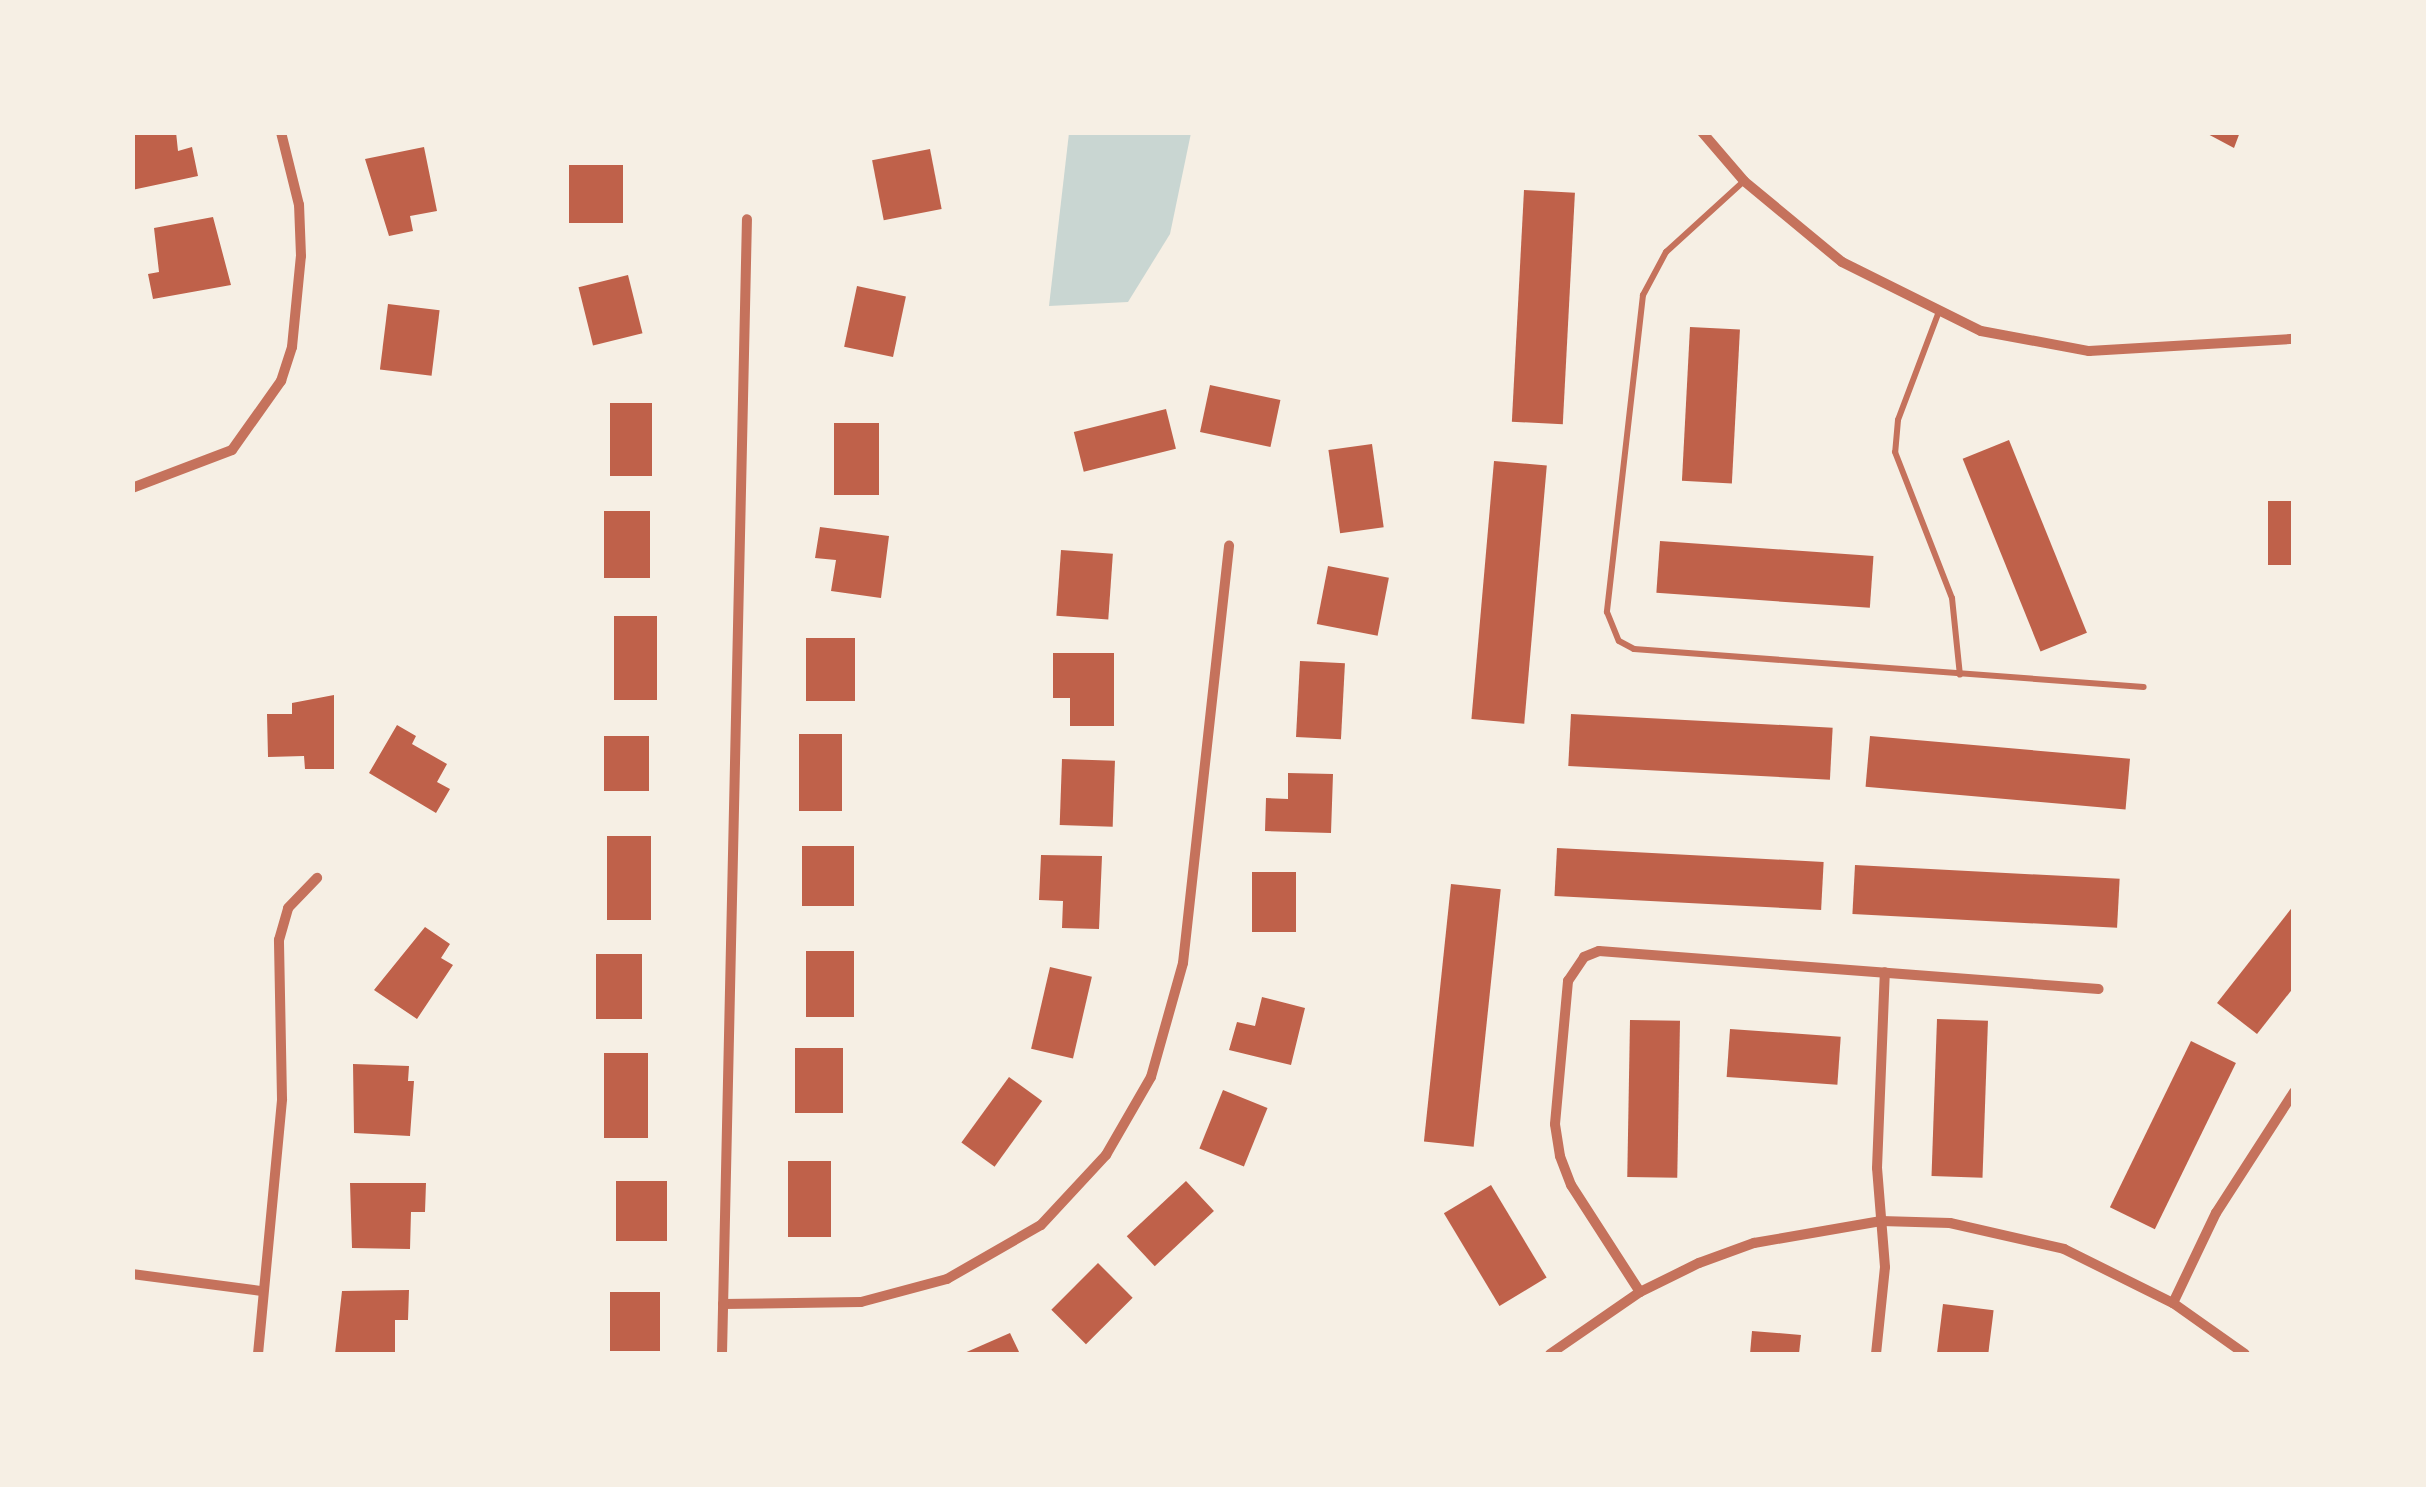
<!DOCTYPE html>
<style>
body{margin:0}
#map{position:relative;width:2426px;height:1487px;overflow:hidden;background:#f6efe4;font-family:Manrope,sans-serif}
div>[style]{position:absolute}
.water>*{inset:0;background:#c9d6d2}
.building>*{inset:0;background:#bf614a;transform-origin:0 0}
.service>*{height:6px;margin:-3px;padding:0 3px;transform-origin:3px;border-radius:3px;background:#c5725c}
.minor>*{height:10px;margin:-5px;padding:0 5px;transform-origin:5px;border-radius:5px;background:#c5725c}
span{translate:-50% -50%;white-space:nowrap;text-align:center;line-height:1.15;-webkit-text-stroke:8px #f6efe4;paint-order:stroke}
.frame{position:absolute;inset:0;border:135px solid #f6efe4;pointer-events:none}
</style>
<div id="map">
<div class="water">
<i style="clip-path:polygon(1069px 133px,1191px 133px,1170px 234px,1128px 302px,1049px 306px)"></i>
</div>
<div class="building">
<i style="clip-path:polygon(132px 132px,176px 132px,178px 151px,192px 147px,198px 176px,132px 190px)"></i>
<i style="clip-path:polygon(2204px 132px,2240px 132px,2234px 148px)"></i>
<i style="clip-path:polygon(424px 147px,437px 211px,410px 216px,413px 231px,389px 236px,365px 159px)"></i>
<i style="left:930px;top:149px;width:61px;height:59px;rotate:79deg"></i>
<i style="left:569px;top:165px;width:54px;height:58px"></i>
<i style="left:1524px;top:190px;width:51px;height:232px;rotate:3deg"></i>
<i style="clip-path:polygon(213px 217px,231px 285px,153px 299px,148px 274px,159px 272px,154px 228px)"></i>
<i style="left:628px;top:275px;width:60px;height:51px;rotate:76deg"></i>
<i style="left:857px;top:286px;width:50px;height:62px;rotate:12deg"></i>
<i style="left:388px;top:304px;width:52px;height:66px;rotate:7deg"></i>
<i style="left:1690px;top:327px;width:50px;height:154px;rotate:3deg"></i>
<i style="left:1210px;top:385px;width:72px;height:48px;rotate:12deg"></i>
<i style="left:610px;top:403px;width:42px;height:73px"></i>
<i style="left:1166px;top:409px;width:41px;height:95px;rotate:76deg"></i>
<i style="left:834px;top:423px;width:45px;height:72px"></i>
<i style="left:2009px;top:440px;width:208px;height:50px;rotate:68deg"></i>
<i style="left:1372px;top:444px;width:84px;height:44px;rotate:82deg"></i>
<i style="left:1494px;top:461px;width:53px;height:259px;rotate:5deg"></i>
<i style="left:2268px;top:501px;width:26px;height:64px"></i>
<i style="left:604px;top:511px;width:46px;height:67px"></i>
<i style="clip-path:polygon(820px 527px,889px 536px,881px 598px,831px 591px,836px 560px,815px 558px)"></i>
<i style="left:1660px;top:541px;width:214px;height:52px;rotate:4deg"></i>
<i style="left:1061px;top:550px;width:52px;height:66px;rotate:4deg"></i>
<i style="left:1328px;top:566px;width:62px;height:59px;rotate:11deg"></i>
<i style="left:614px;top:616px;width:43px;height:84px"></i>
<i style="left:806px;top:638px;width:49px;height:63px"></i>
<i style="clip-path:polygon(1053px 653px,1114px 653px,1114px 726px,1070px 726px,1070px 698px,1053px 698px)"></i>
<i style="left:1300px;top:661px;width:45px;height:76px;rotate:3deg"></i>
<i style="clip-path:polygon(334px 695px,334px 769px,305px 769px,304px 756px,268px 757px,267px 714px,292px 714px,292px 703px)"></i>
<i style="left:1571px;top:714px;width:262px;height:52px;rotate:3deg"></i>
<i style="clip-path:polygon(397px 725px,416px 736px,412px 744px,447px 764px,437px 782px,450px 789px,436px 813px,369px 773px)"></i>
<i style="left:799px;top:734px;width:43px;height:77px"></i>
<i style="left:604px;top:736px;width:45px;height:55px"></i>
<i style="left:1870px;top:736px;width:261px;height:51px;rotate:5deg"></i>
<i style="left:1062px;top:759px;width:53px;height:66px;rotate:2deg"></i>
<i style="clip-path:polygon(1288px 773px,1333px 774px,1331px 833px,1265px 831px,1266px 798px,1288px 799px)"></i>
<i style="left:607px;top:836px;width:44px;height:84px"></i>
<i style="left:802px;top:846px;width:52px;height:60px"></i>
<i style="left:1557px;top:848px;width:267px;height:48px;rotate:3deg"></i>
<i style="clip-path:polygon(1041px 855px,1102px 856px,1099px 929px,1062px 928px,1063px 901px,1039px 900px)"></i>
<i style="left:1855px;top:865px;width:265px;height:49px;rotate:3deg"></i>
<i style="left:1252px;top:872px;width:44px;height:60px"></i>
<i style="left:1451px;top:884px;width:50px;height:259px;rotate:6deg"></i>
<i style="clip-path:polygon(2294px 905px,2294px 987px,2257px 1034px,2217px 1003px)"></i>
<i style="clip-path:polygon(425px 927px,450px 944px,441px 958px,453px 965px,417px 1019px,374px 990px)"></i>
<i style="left:806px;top:951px;width:48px;height:66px"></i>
<i style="left:596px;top:954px;width:46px;height:65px"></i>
<i style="left:1050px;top:967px;width:43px;height:84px;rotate:13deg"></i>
<i style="clip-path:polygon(1262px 997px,1305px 1008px,1291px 1065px,1229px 1050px,1237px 1022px,1255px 1026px)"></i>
<i style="left:1937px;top:1019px;width:51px;height:157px;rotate:2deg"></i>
<i style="left:1630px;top:1020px;width:50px;height:157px;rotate:1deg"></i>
<i style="left:1730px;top:1029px;width:111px;height:48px;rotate:4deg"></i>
<i style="left:2191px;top:1041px;width:50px;height:185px;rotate:26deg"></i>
<i style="left:795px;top:1048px;width:48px;height:65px"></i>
<i style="left:604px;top:1053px;width:44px;height:85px"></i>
<i style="clip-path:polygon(353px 1064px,409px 1066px,408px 1081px,414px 1081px,410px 1136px,354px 1133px)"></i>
<i style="left:1009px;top:1077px;width:41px;height:81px;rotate:36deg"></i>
<i style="left:1223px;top:1090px;width:48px;height:63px;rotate:22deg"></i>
<i style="left:788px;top:1161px;width:43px;height:76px"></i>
<i style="left:616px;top:1181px;width:51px;height:60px"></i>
<i style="left:1186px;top:1181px;width:41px;height:81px;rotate:47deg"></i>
<i style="clip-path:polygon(350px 1183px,426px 1183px,425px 1212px,411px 1212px,410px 1249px,352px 1248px)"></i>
<i style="left:1491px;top:1185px;width:108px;height:55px;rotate:59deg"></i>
<i style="left:1098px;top:1263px;width:49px;height:66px;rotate:45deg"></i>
<i style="clip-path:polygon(409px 1290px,408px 1320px,395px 1320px,395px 1354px,335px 1354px,342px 1291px)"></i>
<i style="left:610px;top:1292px;width:50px;height:59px"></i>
<i style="left:1943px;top:1304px;width:51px;height:50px;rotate:7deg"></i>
<i style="clip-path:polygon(1752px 1331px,1801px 1335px,1799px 1354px,1750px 1354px)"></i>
<i style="clip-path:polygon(1010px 1333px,1020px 1354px,962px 1354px)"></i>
</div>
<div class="service">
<i style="left:1744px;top:181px;width:105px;rotate:137.7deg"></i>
<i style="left:1666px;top:252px;width:49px;rotate:118.1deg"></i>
<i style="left:1643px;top:295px;width:319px;rotate:96.5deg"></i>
<i style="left:1607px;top:612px;width:31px;rotate:68deg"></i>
<i style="left:1619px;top:641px;width:17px;rotate:28deg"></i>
<i style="left:1634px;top:649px;width:511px;rotate:4.26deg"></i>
<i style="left:1938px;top:314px;width:113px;rotate:110.7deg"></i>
<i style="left:1898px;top:420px;width:32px;rotate:95deg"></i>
<i style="left:1895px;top:452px;width:157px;rotate:68.7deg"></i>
<i style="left:1952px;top:598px;width:77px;rotate:84.1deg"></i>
</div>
<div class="minor">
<i style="left:1702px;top:132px;width:65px;rotate:49.4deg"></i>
<i style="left:1744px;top:181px;width:127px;rotate:39.6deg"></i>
<i style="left:1842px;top:262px;width:155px;rotate:26.4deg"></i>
<i style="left:1981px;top:331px;width:110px;rotate:10.5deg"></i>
<i style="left:2089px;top:351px;width:205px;rotate:-3.4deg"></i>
<i style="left:132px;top:488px;width:107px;rotate:-20.8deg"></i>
<i style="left:232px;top:450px;width:85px;rotate:-54.6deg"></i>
<i style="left:281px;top:381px;width:36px;rotate:-72deg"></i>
<i style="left:292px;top:347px;width:91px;rotate:-84.4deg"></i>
<i style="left:301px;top:256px;width:51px;rotate:-92.2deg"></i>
<i style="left:299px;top:205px;width:75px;rotate:-103.9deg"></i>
<i style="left:132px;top:1274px;width:131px;rotate:7.5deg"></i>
<i style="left:1640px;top:1292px;width:127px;rotate:-122.8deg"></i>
<i style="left:1571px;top:1185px;width:31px;rotate:-111deg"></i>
<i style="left:1560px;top:1156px;width:32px;rotate:-99deg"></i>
<i style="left:1555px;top:1124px;width:144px;rotate:-84.8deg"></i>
<i style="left:1568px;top:981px;width:29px;rotate:-56deg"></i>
<i style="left:1584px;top:957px;width:16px;rotate:-22deg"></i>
<i style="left:1599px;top:951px;width:501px;rotate:4.35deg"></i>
<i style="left:2173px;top:1303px;width:100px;rotate:-64.5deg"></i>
<i style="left:2216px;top:1213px;width:144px;rotate:-57.2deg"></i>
<i style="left:723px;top:1304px;width:138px;rotate:-0.8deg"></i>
<i style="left:861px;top:1302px;width:89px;rotate:-15deg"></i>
<i style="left:947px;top:1279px;width:108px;rotate:-29.9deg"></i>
<i style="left:1041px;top:1225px;width:96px;rotate:-47.1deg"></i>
<i style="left:1106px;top:1155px;width:90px;rotate:-60deg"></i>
<i style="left:1151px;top:1077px;width:118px;rotate:-74.3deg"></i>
<i style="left:1183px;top:963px;width:420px;rotate:-83.7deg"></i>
<i style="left:258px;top:1354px;width:256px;rotate:-84.6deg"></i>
<i style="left:282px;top:1099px;width:159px;rotate:-91.1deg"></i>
<i style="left:279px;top:940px;width:33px;rotate:-74deg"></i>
<i style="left:288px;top:908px;width:42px;rotate:-46deg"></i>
<i style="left:722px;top:1354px;width:1135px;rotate:-88.74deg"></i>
<i style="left:1550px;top:1354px;width:109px;rotate:-34.6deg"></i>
<i style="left:1640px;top:1292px;width:66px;rotate:-26.2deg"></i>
<i style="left:1699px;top:1263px;width:59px;rotate:-20deg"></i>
<i style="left:1754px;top:1243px;width:129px;rotate:-9.8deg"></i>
<i style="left:1881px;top:1221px;width:69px;rotate:1.7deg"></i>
<i style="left:1950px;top:1223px;width:117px;rotate:12.8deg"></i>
<i style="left:2064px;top:1249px;width:122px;rotate:26.4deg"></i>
<i style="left:2173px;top:1303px;width:88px;rotate:35.3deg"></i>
<i style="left:1876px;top:1354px;width:87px;rotate:-84.1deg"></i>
<i style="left:1885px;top:1267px;width:99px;rotate:-94.6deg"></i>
<i style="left:1877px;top:1168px;width:196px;rotate:-87.7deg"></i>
</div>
<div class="frame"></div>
</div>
